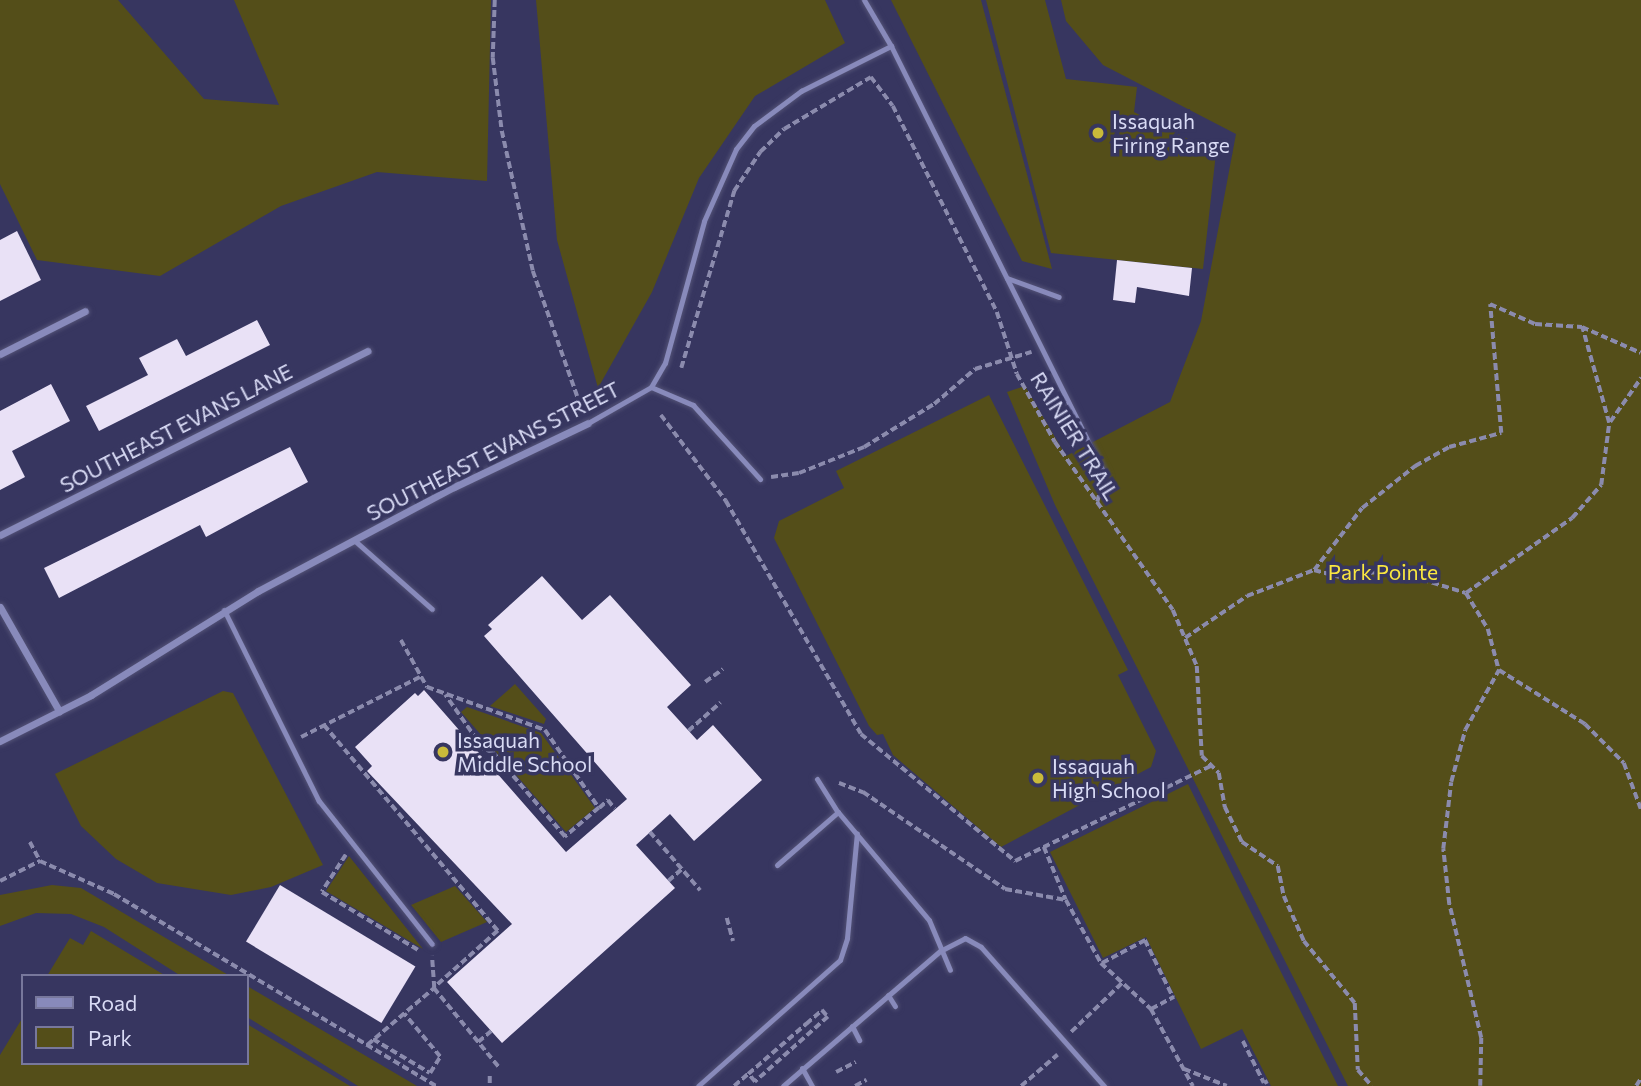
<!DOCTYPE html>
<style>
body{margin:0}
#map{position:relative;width:1641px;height:1086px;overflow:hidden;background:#373660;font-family:Commissioner,sans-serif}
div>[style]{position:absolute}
.green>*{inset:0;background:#544e19}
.building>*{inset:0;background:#e9e1f6;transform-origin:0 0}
.path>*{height:3.5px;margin-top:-1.75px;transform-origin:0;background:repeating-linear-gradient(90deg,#8b8bad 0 7px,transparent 0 10.5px)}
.roads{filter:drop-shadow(0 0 2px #535276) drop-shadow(0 0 2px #535276)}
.service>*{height:5px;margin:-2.5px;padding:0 2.5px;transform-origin:2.5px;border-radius:2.5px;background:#888abb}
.minor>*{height:7px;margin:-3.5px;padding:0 3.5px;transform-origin:3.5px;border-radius:3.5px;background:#888abb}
.dots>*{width:19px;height:19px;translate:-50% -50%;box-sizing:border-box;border:4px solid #373660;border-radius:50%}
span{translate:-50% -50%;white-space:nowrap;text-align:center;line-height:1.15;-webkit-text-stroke:7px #373660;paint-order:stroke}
.poi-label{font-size:21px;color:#d9dbf5}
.left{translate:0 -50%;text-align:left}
.street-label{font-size:21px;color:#d9dbf5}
.park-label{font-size:21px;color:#f9e640}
.legend{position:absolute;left:21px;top:974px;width:228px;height:91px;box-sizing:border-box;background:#373660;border:2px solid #78789c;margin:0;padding:9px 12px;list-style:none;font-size:21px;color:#d9dbf5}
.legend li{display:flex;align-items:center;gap:14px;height:35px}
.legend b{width:35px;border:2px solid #78789c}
</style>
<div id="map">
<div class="green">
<i style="clip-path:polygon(0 0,118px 0,204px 99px,279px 105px,234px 0,491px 0,487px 181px,377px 172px,281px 206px,160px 276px,37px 260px,0 184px)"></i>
<i style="clip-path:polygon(536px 0,825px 0,845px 43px,755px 96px,699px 178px,652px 292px,598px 388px,557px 240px)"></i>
<i style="clip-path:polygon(891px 0,981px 0,1052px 269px,1022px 261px)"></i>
<i style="clip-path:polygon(986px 0,1045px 0,1066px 79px,1137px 87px,1134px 112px,1216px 153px,1203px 269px,1051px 253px)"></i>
<i style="clip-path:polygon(1061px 0,1641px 0,1641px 1086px,1348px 1086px,1055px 505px,1007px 392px,1025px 386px,1066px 456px,1170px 402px,1201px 321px,1236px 134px,1103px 65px,1066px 21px)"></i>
<i style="clip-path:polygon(989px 395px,1128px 670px,1118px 675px,1156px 751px,1151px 767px,1001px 847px,893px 755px,883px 734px,877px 735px,869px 726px,774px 538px,779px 521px,844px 488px,836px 471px)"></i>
<i style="clip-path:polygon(515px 684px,546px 719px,544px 724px,490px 706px)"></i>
<i style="clip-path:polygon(223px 691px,233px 693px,323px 865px,271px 887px,231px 895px,157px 883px,116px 859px,81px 826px,55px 774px)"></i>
<i style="clip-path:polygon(467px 707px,541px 733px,595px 808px,566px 832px,461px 712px)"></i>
<i style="clip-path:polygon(1188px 784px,1240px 890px,1338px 1086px,1271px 1086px,1242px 1029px,1201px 1049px,1146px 937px,1103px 958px,1050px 852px)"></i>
<i style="clip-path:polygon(349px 856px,423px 949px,326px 891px)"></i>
<i style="clip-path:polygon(52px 885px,81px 888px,230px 976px,181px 976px,104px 927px,71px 914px,36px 913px,0 926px,0 895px)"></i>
<i style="clip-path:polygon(455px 886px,487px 922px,441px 942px,411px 905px)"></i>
<i style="clip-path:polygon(91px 931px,166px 976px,47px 976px,70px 938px,83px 945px)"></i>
<i style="clip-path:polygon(247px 986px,417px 1086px,358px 1086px,247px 1017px)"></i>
<i style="clip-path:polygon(23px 1017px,23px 1063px,247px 1063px,247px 1024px,350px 1086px,0 1086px,0 1055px)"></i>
</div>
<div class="building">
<i style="clip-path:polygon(17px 231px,41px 280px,0 301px,0 240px)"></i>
<i style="clip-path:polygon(1117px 260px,1192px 268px,1189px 296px,1137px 287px,1135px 303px,1113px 300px)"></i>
<i style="clip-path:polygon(257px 320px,270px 345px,99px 431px,86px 406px,148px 375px,139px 358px,177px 339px,186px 356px)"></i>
<i style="clip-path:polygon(51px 384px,70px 421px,12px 451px,25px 477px,0 490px,0 411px)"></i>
<i style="clip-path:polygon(290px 447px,308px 482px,206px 537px,200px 525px,59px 598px,44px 568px)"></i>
<i style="clip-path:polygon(542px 576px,582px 620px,610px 595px,691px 685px,667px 707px,697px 740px,713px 725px,762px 780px,694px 841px,670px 814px,636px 845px,675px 888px,502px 1043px,447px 982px,512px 924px,367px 771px,372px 766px,355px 747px,415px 693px,418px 696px,424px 690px,566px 852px,627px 799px,484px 636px,492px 629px,488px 625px)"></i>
<i style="left:280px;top:885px;width:158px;height:66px;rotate:31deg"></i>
</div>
<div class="path">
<i style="left:495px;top:0;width:58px;rotate:92deg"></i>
<i style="left:493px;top:58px;width:74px;rotate:83deg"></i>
<i style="left:502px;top:131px;width:143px;rotate:77.5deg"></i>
<i style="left:533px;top:271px;width:150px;rotate:70.5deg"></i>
<i style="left:681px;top:368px;width:185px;rotate:-73.3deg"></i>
<i style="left:734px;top:191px;width:47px;rotate:-56.3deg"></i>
<i style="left:760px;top:152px;width:33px;rotate:-44deg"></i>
<i style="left:784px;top:129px;width:101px;rotate:-30.9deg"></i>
<i style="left:871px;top:77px;width:36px;rotate:53deg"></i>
<i style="left:893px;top:106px;width:231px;rotate:63.2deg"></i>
<i style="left:997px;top:312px;width:65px;rotate:72.1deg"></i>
<i style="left:1017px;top:374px;width:78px;rotate:60.8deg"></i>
<i style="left:1055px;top:442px;width:205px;rotate:54.9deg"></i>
<i style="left:1173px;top:610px;width:61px;rotate:66.8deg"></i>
<i style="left:1197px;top:666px;width:90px;rotate:86.8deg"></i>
<i style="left:1202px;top:756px;width:24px;rotate:45deg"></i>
<i style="left:1219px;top:773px;width:35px;rotate:80deg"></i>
<i style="left:1225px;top:807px;width:39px;rotate:64deg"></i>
<i style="left:1242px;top:842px;width:43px;rotate:33.7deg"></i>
<i style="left:1278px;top:866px;width:31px;rotate:79deg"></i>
<i style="left:1284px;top:896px;width:49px;rotate:66deg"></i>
<i style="left:1304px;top:941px;width:80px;rotate:50.6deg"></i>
<i style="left:1355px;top:1003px;width:67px;rotate:87.4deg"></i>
<i style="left:1358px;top:1070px;width:21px;rotate:49deg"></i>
<i style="left:661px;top:415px;width:108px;rotate:52.9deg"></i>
<i style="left:726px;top:501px;width:269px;rotate:59.9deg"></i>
<i style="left:861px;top:734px;width:200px;rotate:39.5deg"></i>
<i style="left:1015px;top:861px;width:218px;rotate:-25.9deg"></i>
<i style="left:1610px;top:422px;width:54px;rotate:-54.8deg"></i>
<i style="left:771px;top:477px;width:28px;rotate:-8deg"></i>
<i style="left:799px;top:473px;width:70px;rotate:-21.8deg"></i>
<i style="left:864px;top:447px;width:82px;rotate:-31.6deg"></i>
<i style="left:934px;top:404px;width:54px;rotate:-40.5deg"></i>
<i style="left:975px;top:369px;width:59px;rotate:-16.9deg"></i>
<i style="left:1097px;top:502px;width:16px;rotate:-75deg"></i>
<i style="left:1314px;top:570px;width:27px;rotate:15deg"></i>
<i style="left:1340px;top:577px;width:52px;rotate:-7.7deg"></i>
<i style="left:1392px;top:570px;width:77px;rotate:17.3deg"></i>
<i style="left:1466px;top:593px;width:42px;rotate:58.6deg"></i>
<i style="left:1488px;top:629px;width:42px;rotate:75deg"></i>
<i style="left:1499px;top:670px;width:102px;rotate:32.1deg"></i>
<i style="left:1585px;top:724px;width:55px;rotate:45deg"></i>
<i style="left:1624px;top:763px;width:49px;rotate:69.7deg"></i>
<i style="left:1466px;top:593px;width:130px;rotate:-35.3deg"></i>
<i style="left:1572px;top:518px;width:44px;rotate:-48.7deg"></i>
<i style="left:1601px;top:485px;width:63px;rotate:-82.6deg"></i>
<i style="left:1609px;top:423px;width:100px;rotate:-105.7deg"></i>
<i style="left:1185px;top:638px;width:75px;rotate:-34.1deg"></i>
<i style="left:1247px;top:596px;width:72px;rotate:-21.2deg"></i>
<i style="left:1314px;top:570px;width:78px;rotate:-52.3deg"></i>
<i style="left:1362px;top:508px;width:68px;rotate:-38.4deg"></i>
<i style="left:1415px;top:466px;width:39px;rotate:-29deg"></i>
<i style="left:1449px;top:447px;width:54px;rotate:-15.1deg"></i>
<i style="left:1501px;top:433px;width:129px;rotate:-94.9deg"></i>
<i style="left:1490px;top:304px;width:49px;rotate:24deg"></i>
<i style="left:1535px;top:324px;width:47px;rotate:3.7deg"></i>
<i style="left:1582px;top:327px;width:64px;rotate:23.8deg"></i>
<i style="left:401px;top:640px;width:54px;rotate:61deg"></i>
<i style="left:427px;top:687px;width:126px;rotate:20deg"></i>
<i style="left:545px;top:730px;width:95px;rotate:55.3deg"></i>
<i style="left:599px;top:808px;width:45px;rotate:139.5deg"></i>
<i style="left:565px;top:837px;width:111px;rotate:-130.6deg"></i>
<i style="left:493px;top:753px;width:11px;rotate:-158deg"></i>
<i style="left:483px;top:749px;width:66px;rotate:-125.1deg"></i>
<i style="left:705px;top:682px;width:22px;rotate:-36deg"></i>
<i style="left:324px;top:725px;width:270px;rotate:49.8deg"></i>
<i style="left:498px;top:931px;width:86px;rotate:138.3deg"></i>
<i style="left:434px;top:988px;width:32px;rotate:-94deg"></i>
<i style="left:688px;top:731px;width:43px;rotate:-41.2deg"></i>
<i style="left:301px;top:737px;width:133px;rotate:-26.8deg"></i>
<i style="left:839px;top:783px;width:26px;rotate:21deg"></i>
<i style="left:863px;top:792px;width:172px;rotate:34.3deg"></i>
<i style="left:1005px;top:889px;width:62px;rotate:10.2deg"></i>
<i style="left:599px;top:808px;width:12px;rotate:-42deg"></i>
<i style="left:608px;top:800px;width:11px;rotate:52deg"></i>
<i style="left:650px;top:832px;width:77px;rotate:49.2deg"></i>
<i style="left:30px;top:842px;width:21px;rotate:62deg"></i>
<i style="left:40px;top:861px;width:81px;rotate:24deg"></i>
<i style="left:114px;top:894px;width:375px;rotate:30.8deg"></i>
<i style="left:1044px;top:847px;width:57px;rotate:67.5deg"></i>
<i style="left:1066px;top:900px;width:72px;rotate:60.9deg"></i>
<i style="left:1101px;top:963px;width:68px;rotate:42.6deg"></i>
<i style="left:1151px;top:1009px;width:88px;rotate:61.4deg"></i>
<i style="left:346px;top:855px;width:44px;rotate:123deg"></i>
<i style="left:322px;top:892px;width:112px;rotate:31.1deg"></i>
<i style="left:0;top:881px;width:45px;rotate:-26.6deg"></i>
<i style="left:668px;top:881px;width:18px;rotate:-41deg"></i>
<i style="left:727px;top:918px;width:24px;rotate:75deg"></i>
<i style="left:1145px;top:940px;width:64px;rotate:63.8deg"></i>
<i style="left:1102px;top:963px;width:49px;rotate:-28.1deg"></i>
<i style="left:1151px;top:1009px;width:26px;rotate:-28deg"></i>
<i style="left:1071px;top:1032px;width:72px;rotate:-43.9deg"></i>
<i style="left:373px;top:1039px;width:66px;rotate:30.8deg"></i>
<i style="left:430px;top:1073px;width:19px;rotate:-58deg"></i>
<i style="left:440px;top:1057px;width:56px;rotate:-129.9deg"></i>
<i style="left:1243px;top:1041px;width:47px;rotate:63.4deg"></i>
<i style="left:1264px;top:1083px;width:4px;rotate:-27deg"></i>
<i style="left:478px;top:1042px;width:17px;rotate:-40deg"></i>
<i style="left:367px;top:1045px;width:88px;rotate:-40.4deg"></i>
<i style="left:434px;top:988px;width:102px;rotate:50.6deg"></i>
<i style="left:1184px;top:1069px;width:46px;rotate:21.6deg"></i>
<i style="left:836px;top:1072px;width:22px;rotate:-27deg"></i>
<i style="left:490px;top:1076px;width:10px;rotate:90deg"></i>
<i style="left:734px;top:1086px;width:18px;rotate:-41deg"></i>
<i style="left:748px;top:1074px;width:77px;rotate:-40.8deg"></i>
<i style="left:806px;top:1024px;width:21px;rotate:-41deg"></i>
<i style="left:822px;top:1010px;width:9px;rotate:49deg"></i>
<i style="left:828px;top:1017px;width:98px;rotate:138.3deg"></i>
<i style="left:755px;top:1082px;width:11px;rotate:-131deg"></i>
<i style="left:855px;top:1086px;width:13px;rotate:-29deg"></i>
<i style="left:1021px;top:1086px;width:48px;rotate:-40.7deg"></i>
<i style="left:1480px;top:1086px;width:48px;rotate:-88.8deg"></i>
<i style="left:1481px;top:1038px;width:138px;rotate:-103.4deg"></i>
<i style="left:1449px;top:904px;width:55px;rotate:-96.2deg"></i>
<i style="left:1443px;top:849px;width:67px;rotate:-83.2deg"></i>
<i style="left:1451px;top:782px;width:54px;rotate:-74.9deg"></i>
<i style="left:1465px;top:730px;width:69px;rotate:-60.5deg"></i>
<i style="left:1636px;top:1086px;width:9px;rotate:-58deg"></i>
</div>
<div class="roads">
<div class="service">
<i style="left:864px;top:0;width:53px;rotate:59.6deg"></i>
<i style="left:891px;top:46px;width:480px;rotate:63.5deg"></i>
<i style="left:1007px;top:278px;width:55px;rotate:20.1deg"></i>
<i style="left:651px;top:387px;width:46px;rotate:23.2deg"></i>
<i style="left:693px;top:405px;width:100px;rotate:47.8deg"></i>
<i style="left:588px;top:423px;width:73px;rotate:-29.7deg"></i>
<i style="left:651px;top:387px;width:28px;rotate:-60deg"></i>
<i style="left:665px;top:363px;width:147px;rotate:-74.6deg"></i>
<i style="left:704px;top:221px;width:79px;rotate:-66deg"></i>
<i style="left:736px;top:149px;width:29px;rotate:-52deg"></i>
<i style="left:754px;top:126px;width:59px;rotate:-36.7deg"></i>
<i style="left:801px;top:91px;width:101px;rotate:-26.6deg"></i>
<i style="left:354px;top:540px;width:104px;rotate:41.5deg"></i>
<i style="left:224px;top:610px;width:213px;rotate:63.6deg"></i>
<i style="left:319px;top:801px;width:182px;rotate:51.7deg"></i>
<i style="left:817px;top:779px;width:39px;rotate:58deg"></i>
<i style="left:838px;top:812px;width:141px;rotate:49.9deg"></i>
<i style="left:929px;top:920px;width:54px;rotate:67.2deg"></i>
<i style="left:777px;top:865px;width:81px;rotate:-41deg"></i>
<i style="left:888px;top:995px;width:13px;rotate:58deg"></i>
<i style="left:852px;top:1026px;width:16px;rotate:63deg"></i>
<i style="left:802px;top:1068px;width:21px;rotate:61deg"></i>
<i style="left:698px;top:1086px;width:190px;rotate:-41.6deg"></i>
<i style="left:840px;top:960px;width:23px;rotate:-72deg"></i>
<i style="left:847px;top:938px;width:105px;rotate:-84.6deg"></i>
<i style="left:783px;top:1086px;width:207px;rotate:-40.7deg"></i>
<i style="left:940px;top:951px;width:28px;rotate:-27deg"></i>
<i style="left:965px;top:938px;width:18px;rotate:29deg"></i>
<i style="left:981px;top:947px;width:186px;rotate:48.5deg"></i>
</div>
<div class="minor">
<i style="left:0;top:354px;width:95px;rotate:-26.8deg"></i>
<i style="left:0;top:535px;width:411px;rotate:-26.6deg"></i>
<i style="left:0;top:607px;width:120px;rotate:60.4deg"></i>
<i style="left:0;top:741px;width:102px;rotate:-26.8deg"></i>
<i style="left:91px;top:695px;width:197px;rotate:-31.9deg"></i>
<i style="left:258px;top:591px;width:222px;rotate:-28deg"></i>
<i style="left:454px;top:487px;width:148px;rotate:-25.5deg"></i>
</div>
</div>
<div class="dots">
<i style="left:1098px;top:133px;background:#c9ba3a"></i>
<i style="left:443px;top:752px;background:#c9ba3a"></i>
<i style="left:1038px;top:778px;background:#c9ba3a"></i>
</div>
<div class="poi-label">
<span class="left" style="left:1112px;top:133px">Issaquah<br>Firing Range</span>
<span class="left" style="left:457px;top:752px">Issaquah<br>Middle School</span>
<span class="left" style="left:1052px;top:778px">Issaquah<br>High School</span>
</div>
<div class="street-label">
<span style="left:176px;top:428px;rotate:-27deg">SOUTHEAST EVANS LANE</span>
<span style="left:1075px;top:436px;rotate:58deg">RAINIER TRAIL</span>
<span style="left:493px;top:451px;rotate:-27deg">SOUTHEAST EVANS STREET</span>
</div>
<div class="park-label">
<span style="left:1383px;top:572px">Park Pointe</span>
</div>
<ul class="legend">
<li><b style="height:9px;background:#888abb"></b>Road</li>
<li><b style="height:19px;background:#544e19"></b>Park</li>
</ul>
</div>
